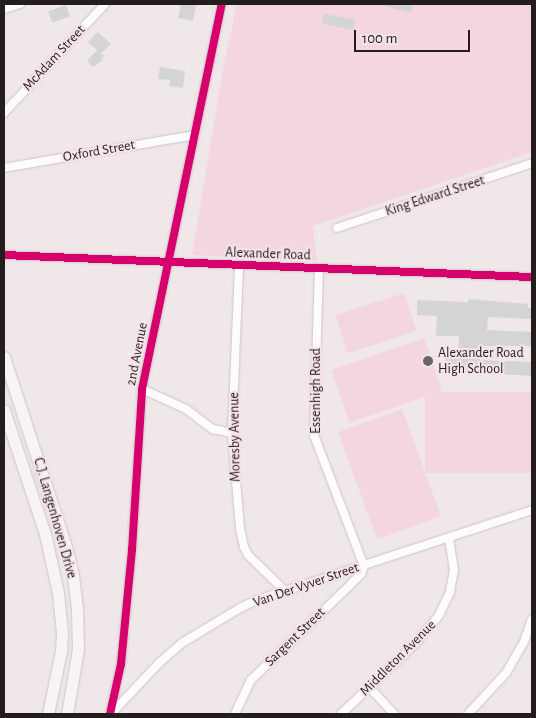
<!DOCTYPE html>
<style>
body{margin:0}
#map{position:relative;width:536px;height:718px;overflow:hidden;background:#f0e7e9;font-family:"Alegreya Sans",sans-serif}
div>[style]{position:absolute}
.green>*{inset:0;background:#f4d6df;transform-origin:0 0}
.building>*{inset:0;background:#d4d4d6;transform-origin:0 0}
.roads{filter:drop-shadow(0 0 1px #ccc5c7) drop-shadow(0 0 1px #ccc5c7)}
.minor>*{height:8px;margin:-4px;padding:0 4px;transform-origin:4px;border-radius:4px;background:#fdfbfc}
.secondary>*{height:11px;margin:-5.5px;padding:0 5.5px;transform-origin:5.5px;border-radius:5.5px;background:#f8f4f6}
.cycleway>*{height:8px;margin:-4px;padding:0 4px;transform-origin:4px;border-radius:4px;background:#d6006c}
.dots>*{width:14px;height:14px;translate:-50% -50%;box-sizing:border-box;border:2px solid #f4e3e8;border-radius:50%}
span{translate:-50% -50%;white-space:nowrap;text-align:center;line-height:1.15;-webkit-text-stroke:4px #f4e3e8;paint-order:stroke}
.street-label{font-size:14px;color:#231d1e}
.poi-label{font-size:14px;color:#231d1e}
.left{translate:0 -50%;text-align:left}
.frame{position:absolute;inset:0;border:5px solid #231d1e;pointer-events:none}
.scale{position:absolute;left:354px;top:30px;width:116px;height:22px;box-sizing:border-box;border:2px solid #231d1e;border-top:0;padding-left:6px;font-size:15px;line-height:18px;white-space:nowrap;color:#231d1e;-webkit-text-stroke:4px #f4e3e8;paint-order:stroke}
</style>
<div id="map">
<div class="green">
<i style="clip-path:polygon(237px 4px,532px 4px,532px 152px,313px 226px,317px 261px,192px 255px,223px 69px)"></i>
<i style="left:404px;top:293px;width:40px;height:72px;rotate:72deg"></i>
<i style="left:424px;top:338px;width:56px;height:98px;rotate:71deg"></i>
<i style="left:532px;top:392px;width:81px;height:107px;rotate:90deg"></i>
<i style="left:402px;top:409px;width:114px;height:68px;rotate:70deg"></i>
</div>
<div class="building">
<i style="clip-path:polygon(181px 4px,196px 4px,193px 21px,178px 18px)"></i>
<i style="clip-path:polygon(384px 4px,413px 4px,411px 13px,384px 6px)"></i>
<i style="left:66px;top:5px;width:12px;height:19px;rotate:70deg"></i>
<i style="left:324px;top:14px;width:32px;height:10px;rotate:11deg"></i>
<i style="clip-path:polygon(98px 32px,111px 44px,101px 53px,104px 56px,101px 59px,103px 60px,93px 67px,87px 61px,97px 50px,88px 42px)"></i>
<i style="clip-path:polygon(160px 67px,185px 71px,183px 88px,169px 86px,170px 80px,158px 79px)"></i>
<i style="clip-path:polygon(468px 299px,528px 304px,528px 308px,532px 308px,532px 319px,488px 317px,487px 330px,532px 332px,532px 346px,481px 346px,480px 360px,532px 362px,532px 376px,445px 371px,446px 353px,458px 354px,459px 336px,436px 336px,437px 316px,417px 315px,417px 300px,468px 302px)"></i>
</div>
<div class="roads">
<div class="minor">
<i style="left:4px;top:9px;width:17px;rotate:-17deg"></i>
<i style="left:4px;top:113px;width:149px;rotate:-47.2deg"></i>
<i style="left:4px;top:168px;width:194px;rotate:-9.8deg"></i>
<i style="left:337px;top:228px;width:206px;rotate:-18.4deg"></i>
<i style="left:4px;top:255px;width:528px;rotate:2.39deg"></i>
<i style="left:239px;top:266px;width:167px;rotate:92.4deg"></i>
<i style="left:232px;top:433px;width:96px;rotate:85.2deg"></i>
<i style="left:240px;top:529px;width:18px;rotate:77deg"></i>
<i style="left:244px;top:547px;width:9px;rotate:63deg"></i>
<i style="left:248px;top:555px;width:52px;rotate:44.2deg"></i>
<i style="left:142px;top:389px;width:48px;rotate:24.4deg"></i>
<i style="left:186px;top:409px;width:34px;rotate:37deg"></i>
<i style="left:213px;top:429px;width:19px;rotate:12deg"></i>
<i style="left:369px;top:687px;width:37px;rotate:47deg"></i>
<i style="left:110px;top:714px;width:51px;rotate:-77.6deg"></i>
<i style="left:121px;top:664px;width:115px;rotate:-84.5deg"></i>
<i style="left:132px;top:550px;width:161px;rotate:-86.4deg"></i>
<i style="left:142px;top:389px;width:393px;rotate:-78.3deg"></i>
<i style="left:111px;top:714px;width:70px;rotate:-46.7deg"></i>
<i style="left:159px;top:663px;width:30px;rotate:-41deg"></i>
<i style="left:182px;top:643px;width:68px;rotate:-31.1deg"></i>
<i style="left:240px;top:608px;width:19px;rotate:-25deg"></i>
<i style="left:257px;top:600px;width:289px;rotate:-18.1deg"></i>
<i style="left:235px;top:714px;width:38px;rotate:-65deg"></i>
<i style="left:251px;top:680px;width:139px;rotate:-43.8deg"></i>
<i style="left:351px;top:584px;width:14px;rotate:-45deg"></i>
<i style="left:361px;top:574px;width:9px;rotate:-69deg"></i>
<i style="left:364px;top:566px;width:140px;rotate:-110.9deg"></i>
<i style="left:314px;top:435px;width:167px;rotate:-88.3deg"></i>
<i style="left:341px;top:714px;width:102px;rotate:-43.4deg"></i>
<i style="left:415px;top:644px;width:38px;rotate:-50deg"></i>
<i style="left:439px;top:615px;width:25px;rotate:-64deg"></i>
<i style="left:450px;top:592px;width:22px;rotate:-80deg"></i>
<i style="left:454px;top:570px;width:33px;rotate:-99deg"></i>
<i style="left:468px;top:714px;width:56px;rotate:-47.2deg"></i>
<i style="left:506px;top:673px;width:36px;rotate:-60deg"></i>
<i style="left:524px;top:642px;width:24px;rotate:-71deg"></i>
</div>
<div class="secondary">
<i style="left:4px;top:357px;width:203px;rotate:71.9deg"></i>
<i style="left:67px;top:550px;width:27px;rotate:77deg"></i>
<i style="left:73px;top:576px;width:32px;rotate:83deg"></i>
<i style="left:77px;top:608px;width:41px;rotate:88.6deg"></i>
<i style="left:78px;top:649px;width:66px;rotate:99.6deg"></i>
<i style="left:4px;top:410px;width:131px;rotate:71.7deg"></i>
<i style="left:45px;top:534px;width:60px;rotate:77.6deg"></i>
<i style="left:58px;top:593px;width:40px;rotate:84.3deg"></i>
<i style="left:62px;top:633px;width:18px;rotate:93deg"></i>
<i style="left:61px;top:651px;width:64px;rotate:101.7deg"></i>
</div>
</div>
<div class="cycleway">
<i style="left:4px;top:255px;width:528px;rotate:2.39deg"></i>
<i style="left:110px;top:714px;width:51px;rotate:-77.6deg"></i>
<i style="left:121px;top:664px;width:115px;rotate:-84.5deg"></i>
<i style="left:132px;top:550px;width:161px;rotate:-86.4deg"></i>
<i style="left:142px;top:389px;width:393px;rotate:-78.3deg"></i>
</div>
<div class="dots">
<i style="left:428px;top:361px;background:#6b6465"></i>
</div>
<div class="street-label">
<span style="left:54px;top:58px;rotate:-47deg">McAdam Street</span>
<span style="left:99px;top:151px;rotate:-10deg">Oxford Street</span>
<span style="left:435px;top:196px;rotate:-18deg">King Edward Street</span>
<span style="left:268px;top:254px;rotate:2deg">Alexander Road</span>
<span style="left:137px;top:354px;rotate:-79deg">2nd Avenue</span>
<span style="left:316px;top:391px;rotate:-90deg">Essenhigh Road</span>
<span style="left:235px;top:437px;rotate:-91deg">Moresby Avenue</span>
<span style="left:55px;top:518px;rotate:74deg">C.J. Langenhoven Drive</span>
<span style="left:306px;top:585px;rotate:-19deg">Van Der Vyver Street</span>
<span style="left:295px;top:637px;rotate:-44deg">Sargent Street</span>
<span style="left:398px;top:658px;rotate:-45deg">Middleton Avenue</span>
</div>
<div class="poi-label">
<span class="left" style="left:438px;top:361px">Alexander Road<br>High School</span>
</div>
<div class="frame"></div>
<div class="scale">100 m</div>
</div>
